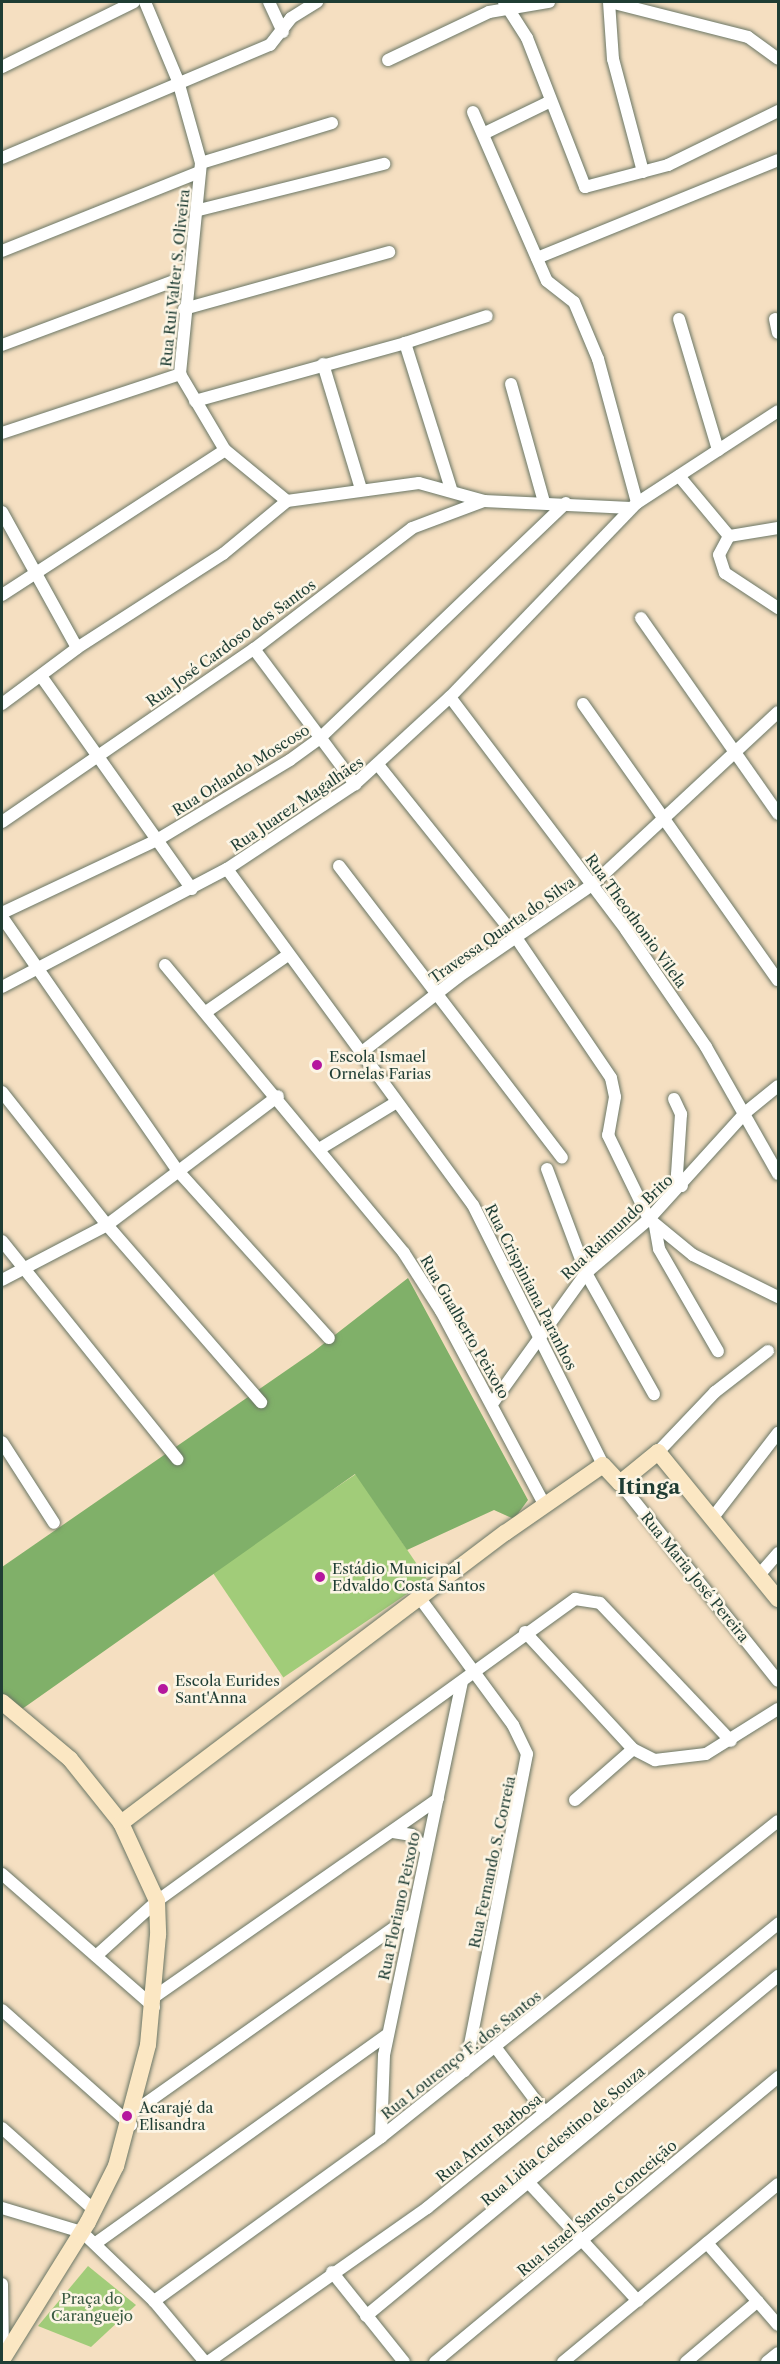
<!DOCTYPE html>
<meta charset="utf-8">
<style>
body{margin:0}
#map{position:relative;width:780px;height:2364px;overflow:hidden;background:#f5dfc1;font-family:"Libre Caslon Text",serif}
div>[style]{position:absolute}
.green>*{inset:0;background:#a1cc79;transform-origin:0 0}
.forest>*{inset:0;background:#80b069}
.roads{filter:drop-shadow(0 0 2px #6a7665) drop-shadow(0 0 2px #6a7665)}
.street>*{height:12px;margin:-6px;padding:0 6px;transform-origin:6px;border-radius:6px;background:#fff}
.secondary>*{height:16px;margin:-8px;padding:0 8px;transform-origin:8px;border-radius:8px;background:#fbe7c3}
.dots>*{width:16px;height:16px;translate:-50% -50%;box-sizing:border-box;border:3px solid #fcf5e5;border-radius:50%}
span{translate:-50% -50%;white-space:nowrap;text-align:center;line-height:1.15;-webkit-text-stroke:5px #fcf5e5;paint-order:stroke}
.street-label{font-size:15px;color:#1f3d34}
.poi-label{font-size:15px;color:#1f3d34}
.left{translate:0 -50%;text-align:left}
.park-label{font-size:15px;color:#395a42}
.district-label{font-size:21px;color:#1f3d34;font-weight:700}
.frame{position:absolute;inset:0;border:3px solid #1f3d34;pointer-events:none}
</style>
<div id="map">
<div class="green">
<i style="left:356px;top:1474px;width:128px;height:174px;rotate:56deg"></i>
<i style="clip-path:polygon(88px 2266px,136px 2305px,91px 2347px,38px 2326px)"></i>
</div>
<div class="forest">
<i style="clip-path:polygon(408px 1278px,528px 1500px,514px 1519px,494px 1510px,407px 1550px,355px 1474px,15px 1714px,2px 1704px,2px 1567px,313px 1352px)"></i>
</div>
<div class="roads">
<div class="street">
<i style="left:145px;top:2px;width:86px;rotate:67.3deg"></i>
<i style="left:178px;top:81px;width:85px;rotate:74.3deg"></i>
<i style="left:201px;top:163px;width:212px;rotate:95.7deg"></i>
<i style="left:180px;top:374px;width:88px;rotate:59.4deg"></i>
<i style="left:225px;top:450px;width:80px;rotate:39.4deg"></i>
<i style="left:287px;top:501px;width:133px;rotate:-7.8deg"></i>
<i style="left:419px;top:483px;width:67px;rotate:15.5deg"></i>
<i style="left:484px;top:501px;width:147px;rotate:2.7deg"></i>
<i style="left:269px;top:2px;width:33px;rotate:65deg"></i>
<i style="left:504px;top:2px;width:43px;rotate:57.4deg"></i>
<i style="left:527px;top:38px;width:160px;rotate:68.7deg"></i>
<i style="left:585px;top:187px;width:86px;rotate:-14.8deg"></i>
<i style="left:668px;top:165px;width:123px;rotate:-26.1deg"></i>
<i style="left:609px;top:2px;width:57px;rotate:86deg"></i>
<i style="left:613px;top:59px;width:117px;rotate:75.1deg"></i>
<i style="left:610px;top:2px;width:142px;rotate:14.2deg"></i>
<i style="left:748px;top:37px;width:37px;rotate:36deg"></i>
<i style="left:388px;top:60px;width:112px;rotate:-25.4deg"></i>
<i style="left:489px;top:12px;width:61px;rotate:-9.5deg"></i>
<i style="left:2px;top:67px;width:147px;rotate:-26.2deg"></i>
<i style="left:473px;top:112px;width:184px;rotate:66.4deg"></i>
<i style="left:547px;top:281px;width:34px;rotate:38deg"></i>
<i style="left:574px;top:302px;width:62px;rotate:67.2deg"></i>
<i style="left:598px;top:359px;width:149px;rotate:74.8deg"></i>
<i style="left:485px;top:133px;width:73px;rotate:-25.9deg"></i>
<i style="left:2px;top:158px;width:291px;rotate:-22.9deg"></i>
<i style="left:270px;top:45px;width:34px;rotate:-52deg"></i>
<i style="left:291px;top:18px;width:31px;rotate:-32deg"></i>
<i style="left:201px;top:163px;width:137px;rotate:-17deg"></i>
<i style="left:199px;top:210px;width:191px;rotate:-14deg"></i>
<i style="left:2px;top:251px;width:213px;rotate:-21.8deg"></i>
<i style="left:537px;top:258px;width:260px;rotate:-22.1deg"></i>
<i style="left:184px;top:309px;width:213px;rotate:-15.5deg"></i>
<i style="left:679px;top:319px;width:137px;rotate:73.4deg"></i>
<i style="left:775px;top:319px;width:14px;rotate:78deg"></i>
<i style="left:405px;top:343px;width:86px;rotate:-18.2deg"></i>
<i style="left:2px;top:345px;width:198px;rotate:-20.4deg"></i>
<i style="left:323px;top:364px;width:131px;rotate:73.1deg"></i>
<i style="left:511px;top:384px;width:123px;rotate:74.4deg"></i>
<i style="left:195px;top:401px;width:218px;rotate:-15.4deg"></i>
<i style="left:405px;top:343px;width:153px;rotate:72.5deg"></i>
<i style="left:2px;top:433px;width:188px;rotate:-18.3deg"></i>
<i style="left:679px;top:476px;width:78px;rotate:50.2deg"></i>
<i style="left:2px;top:512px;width:155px;rotate:61.1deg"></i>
<i style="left:778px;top:528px;width:50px;rotate:170.7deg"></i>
<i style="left:729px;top:536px;width:21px;rotate:118deg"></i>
<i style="left:719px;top:555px;width:19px;rotate:72deg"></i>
<i style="left:725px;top:573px;width:64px;rotate:33.4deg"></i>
<i style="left:2px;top:595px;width:266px;rotate:-33deg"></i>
<i style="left:641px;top:618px;width:239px;rotate:55deg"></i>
<i style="left:254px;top:649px;width:169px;rotate:53.2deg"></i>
<i style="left:41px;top:676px;width:261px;rotate:54.7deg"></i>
<i style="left:450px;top:697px;width:292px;rotate:52.9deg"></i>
<i style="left:626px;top:930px;width:142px;rotate:55.6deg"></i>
<i style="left:706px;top:1047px;width:146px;rotate:60.4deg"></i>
<i style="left:2px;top:704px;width:94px;rotate:-36.7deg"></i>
<i style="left:77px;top:648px;width:174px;rotate:-32.8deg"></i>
<i style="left:223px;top:554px;width:83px;rotate:-39.6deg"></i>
<i style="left:583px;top:704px;width:338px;rotate:54.8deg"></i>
<i style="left:379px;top:766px;width:218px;rotate:51.3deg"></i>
<i style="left:515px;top:936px;width:171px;rotate:55.9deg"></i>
<i style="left:611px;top:1078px;width:19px;rotate:78deg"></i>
<i style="left:615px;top:1097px;width:39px;rotate:100deg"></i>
<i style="left:608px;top:1135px;width:93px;rotate:64deg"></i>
<i style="left:649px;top:1219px;width:57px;rotate:39.3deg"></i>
<i style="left:693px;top:1255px;width:95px;rotate:26.3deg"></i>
<i style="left:2px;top:822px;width:306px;rotate:-34.5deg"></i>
<i style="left:254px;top:649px;width:199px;rotate:-37.4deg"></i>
<i style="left:412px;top:528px;width:77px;rotate:-20.6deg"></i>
<i style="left:339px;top:866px;width:367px;rotate:52.6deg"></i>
<i style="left:227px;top:869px;width:416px;rotate:53.8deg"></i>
<i style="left:473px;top:1205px;width:291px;rotate:63.4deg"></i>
<i style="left:2px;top:913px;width:171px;rotate:-25.2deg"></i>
<i style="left:157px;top:840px;width:155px;rotate:-31deg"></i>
<i style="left:290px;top:760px;width:37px;rotate:-36deg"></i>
<i style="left:320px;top:738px;width:340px;rotate:-43.7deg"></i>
<i style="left:2px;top:917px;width:309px;rotate:55.3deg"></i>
<i style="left:178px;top:1171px;width:225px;rotate:47.9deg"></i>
<i style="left:165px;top:965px;width:374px;rotate:50.3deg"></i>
<i style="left:404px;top:1253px;width:69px;rotate:57.5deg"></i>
<i style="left:441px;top:1311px;width:219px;rotate:61.9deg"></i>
<i style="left:2px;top:987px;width:254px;rotate:-27.7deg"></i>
<i style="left:227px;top:869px;width:154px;rotate:-33.6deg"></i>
<i style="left:355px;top:784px;width:129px;rotate:-42.5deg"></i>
<i style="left:450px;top:697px;width:269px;rotate:-46.1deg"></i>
<i style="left:637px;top:503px;width:168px;rotate:-33.1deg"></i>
<i style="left:206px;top:1012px;width:100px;rotate:-34.8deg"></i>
<i style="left:362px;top:1052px;width:122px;rotate:-38deg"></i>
<i style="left:458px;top:977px;width:163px;rotate:-34.5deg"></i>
<i style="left:592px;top:885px;width:254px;rotate:-42.9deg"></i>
<i style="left:2px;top:1092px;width:169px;rotate:51.7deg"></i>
<i style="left:107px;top:1225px;width:235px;rotate:49deg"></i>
<i style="left:674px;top:1099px;width:17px;rotate:65deg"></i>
<i style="left:681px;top:1114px;width:61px;rotate:93.8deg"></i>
<i style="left:677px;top:1175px;width:12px;rotate:66deg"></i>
<i style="left:321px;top:1148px;width:87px;rotate:-31.3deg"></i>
<i style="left:547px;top:1169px;width:111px;rotate:69.4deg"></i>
<i style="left:586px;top:1273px;width:139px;rotate:60.7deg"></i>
<i style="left:655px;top:1226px;width:23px;rotate:80deg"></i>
<i style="left:659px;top:1249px;width:118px;rotate:60deg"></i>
<i style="left:2px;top:1241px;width:280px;rotate:51.2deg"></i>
<i style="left:2px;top:1280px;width:119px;rotate:-27.6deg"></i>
<i style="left:107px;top:1225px;width:214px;rotate:-37deg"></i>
<i style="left:492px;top:1404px;width:161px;rotate:-54.3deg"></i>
<i style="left:586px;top:1273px;width:83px;rotate:-40.6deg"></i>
<i style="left:649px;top:1219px;width:144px;rotate:-47.8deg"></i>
<i style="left:746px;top:1112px;width:41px;rotate:-39.1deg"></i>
<i style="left:2px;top:1442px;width:96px;rotate:57.3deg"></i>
<i style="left:658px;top:1452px;width:83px;rotate:-46.5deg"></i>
<i style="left:715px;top:1392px;width:67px;rotate:-37.7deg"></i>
<i style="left:620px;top:1483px;width:253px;rotate:51.4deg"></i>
<i style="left:714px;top:1516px;width:105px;rotate:-52.4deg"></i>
<i style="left:760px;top:1574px;width:28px;rotate:-49deg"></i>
<i style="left:419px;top:1597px;width:159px;rotate:53.7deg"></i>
<i style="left:513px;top:1725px;width:32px;rotate:64deg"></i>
<i style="left:527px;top:1754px;width:323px;rotate:101.1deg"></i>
<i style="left:525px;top:1632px;width:159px;rotate:47.3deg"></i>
<i style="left:633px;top:1749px;width:25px;rotate:27deg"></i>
<i style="left:655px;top:1760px;width:51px;rotate:-6.7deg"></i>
<i style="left:706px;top:1754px;width:85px;rotate:-32deg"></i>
<i style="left:575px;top:1800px;width:77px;rotate:-41.3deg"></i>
<i style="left:393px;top:1832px;width:19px;rotate:9deg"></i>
<i style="left:412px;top:1835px;width:21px;rotate:47deg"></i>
<i style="left:2px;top:1874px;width:202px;rotate:41.2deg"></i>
<i style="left:96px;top:1956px;width:82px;rotate:-42deg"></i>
<i style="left:157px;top:1901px;width:516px;rotate:-35.85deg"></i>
<i style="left:575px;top:1599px;width:25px;rotate:9deg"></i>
<i style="left:600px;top:1603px;width:190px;rotate:46.5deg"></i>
<i style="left:154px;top:1997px;width:346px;rotate:-34.9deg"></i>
<i style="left:2px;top:2010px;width:173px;rotate:41.7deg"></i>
<i style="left:496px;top:2048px;width:81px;rotate:53deg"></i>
<i style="left:135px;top:2111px;width:339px;rotate:-35.3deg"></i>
<i style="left:2px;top:2128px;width:123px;rotate:41.7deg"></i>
<i style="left:381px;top:2137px;width:82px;rotate:-87.9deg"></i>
<i style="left:384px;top:2055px;width:381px;rotate:-78.2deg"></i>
<i style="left:530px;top:2184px;width:159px;rotate:47.3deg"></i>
<i style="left:2px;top:2208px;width:84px;rotate:16.7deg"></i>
<i style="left:82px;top:2232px;width:100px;rotate:43.8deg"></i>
<i style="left:154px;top:2301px;width:80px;rotate:50.1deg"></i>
<i style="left:96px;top:2243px;width:359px;rotate:-35.6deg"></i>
<i style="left:707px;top:2243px;width:108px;rotate:49.1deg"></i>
<i style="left:332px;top:2272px;width:115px;rotate:51.3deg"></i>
<i style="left:2px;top:2284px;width:71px;rotate:89.2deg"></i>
<i style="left:154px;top:2301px;width:280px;rotate:-35.8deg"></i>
<i style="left:381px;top:2137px;width:507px;rotate:-38.52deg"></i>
<i style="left:366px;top:2316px;width:534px;rotate:-39.53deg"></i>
<i style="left:208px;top:2362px;width:268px;rotate:-35.1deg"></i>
<i style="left:427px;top:2208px;width:452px;rotate:-39deg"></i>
<i style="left:435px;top:2362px;width:446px;rotate:-39.7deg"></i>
<i style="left:563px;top:2362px;width:279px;rotate:-39.6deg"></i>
<i style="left:686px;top:2362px;width:94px;rotate:-40.3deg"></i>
<i style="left:767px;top:2362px;width:14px;rotate:-39deg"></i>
</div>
<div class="secondary">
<i style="left:2px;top:1702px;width:89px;rotate:40deg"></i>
<i style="left:70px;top:1759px;width:82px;rotate:51.4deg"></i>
<i style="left:121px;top:1823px;width:86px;rotate:65.2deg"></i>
<i style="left:157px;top:1901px;width:34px;rotate:88deg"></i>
<i style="left:158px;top:1935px;width:110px;rotate:95.2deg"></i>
<i style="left:148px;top:2045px;width:125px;rotate:104.8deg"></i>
<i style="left:116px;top:2166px;width:63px;rotate:116.6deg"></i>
<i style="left:88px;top:2222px;width:163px;rotate:121.9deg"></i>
<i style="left:121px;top:1823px;width:481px;rotate:-37.1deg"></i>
<i style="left:505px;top:1533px;width:119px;rotate:-34.8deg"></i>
<i style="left:603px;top:1465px;width:25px;rotate:47deg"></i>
<i style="left:620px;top:1483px;width:49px;rotate:-39.2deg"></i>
<i style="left:658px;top:1452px;width:190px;rotate:50.8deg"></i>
</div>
</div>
<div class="dots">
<i style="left:317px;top:1065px;background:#b5179e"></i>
<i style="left:320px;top:1577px;background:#b5179e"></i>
<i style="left:163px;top:1689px;background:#b5179e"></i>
<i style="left:127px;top:2116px;background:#b5179e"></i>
</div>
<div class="street-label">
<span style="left:175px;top:278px;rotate:-84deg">Rua Rui Valter S. Oliveira</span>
<span style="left:231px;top:643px;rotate:-36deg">Rua José Cardoso dos Santos</span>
<span style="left:241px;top:770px;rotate:-32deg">Rua Orlando Moscoso</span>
<span style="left:297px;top:804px;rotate:-34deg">Rua Juarez Magalhães</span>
<span style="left:636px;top:921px;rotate:54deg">Rua Theothonio Vilela</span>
<span style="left:502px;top:930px;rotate:-35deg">Travessa Quarta do Silva</span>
<span style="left:617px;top:1227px;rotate:-43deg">Rua Raimundo Brito</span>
<span style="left:531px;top:1287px;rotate:63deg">Rua Crispiniana Paranhos</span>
<span style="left:465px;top:1327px;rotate:60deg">Rua Gualberto Peixoto</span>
<span style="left:695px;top:1577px;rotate:51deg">Rua Maria José Pereira</span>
<span style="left:492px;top:1862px;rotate:-78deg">Rua Fernando S. Correia</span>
<span style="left:399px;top:1906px;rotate:-78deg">Rua Floriano Peixoto</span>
<span style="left:461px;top:2055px;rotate:-38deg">Rua Lourenço F. dos Santos</span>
<span style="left:563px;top:2136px;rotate:-40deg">Rua Lidia Celestino de Souza</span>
<span style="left:489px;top:2138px;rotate:-39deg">Rua Artur Barbosa</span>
<span style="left:597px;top:2208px;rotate:-40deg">Rua Israel Santos Conceição</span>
</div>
<div class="poi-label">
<span class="left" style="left:329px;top:1065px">Escola Ismael<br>Ornelas Farias</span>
<span class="left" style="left:332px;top:1577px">Estádio Municipal<br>Edvaldo Costa Santos</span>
<span class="left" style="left:175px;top:1689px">Escola Eurides<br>Sant'Anna</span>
<span class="left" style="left:139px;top:2116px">Acarajé da<br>Elisandra</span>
</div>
<div class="park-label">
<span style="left:92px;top:2307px">Praça do<br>Caranguejo</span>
</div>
<div class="district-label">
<span style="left:649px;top:1487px">Itinga</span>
</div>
<div class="frame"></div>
</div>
